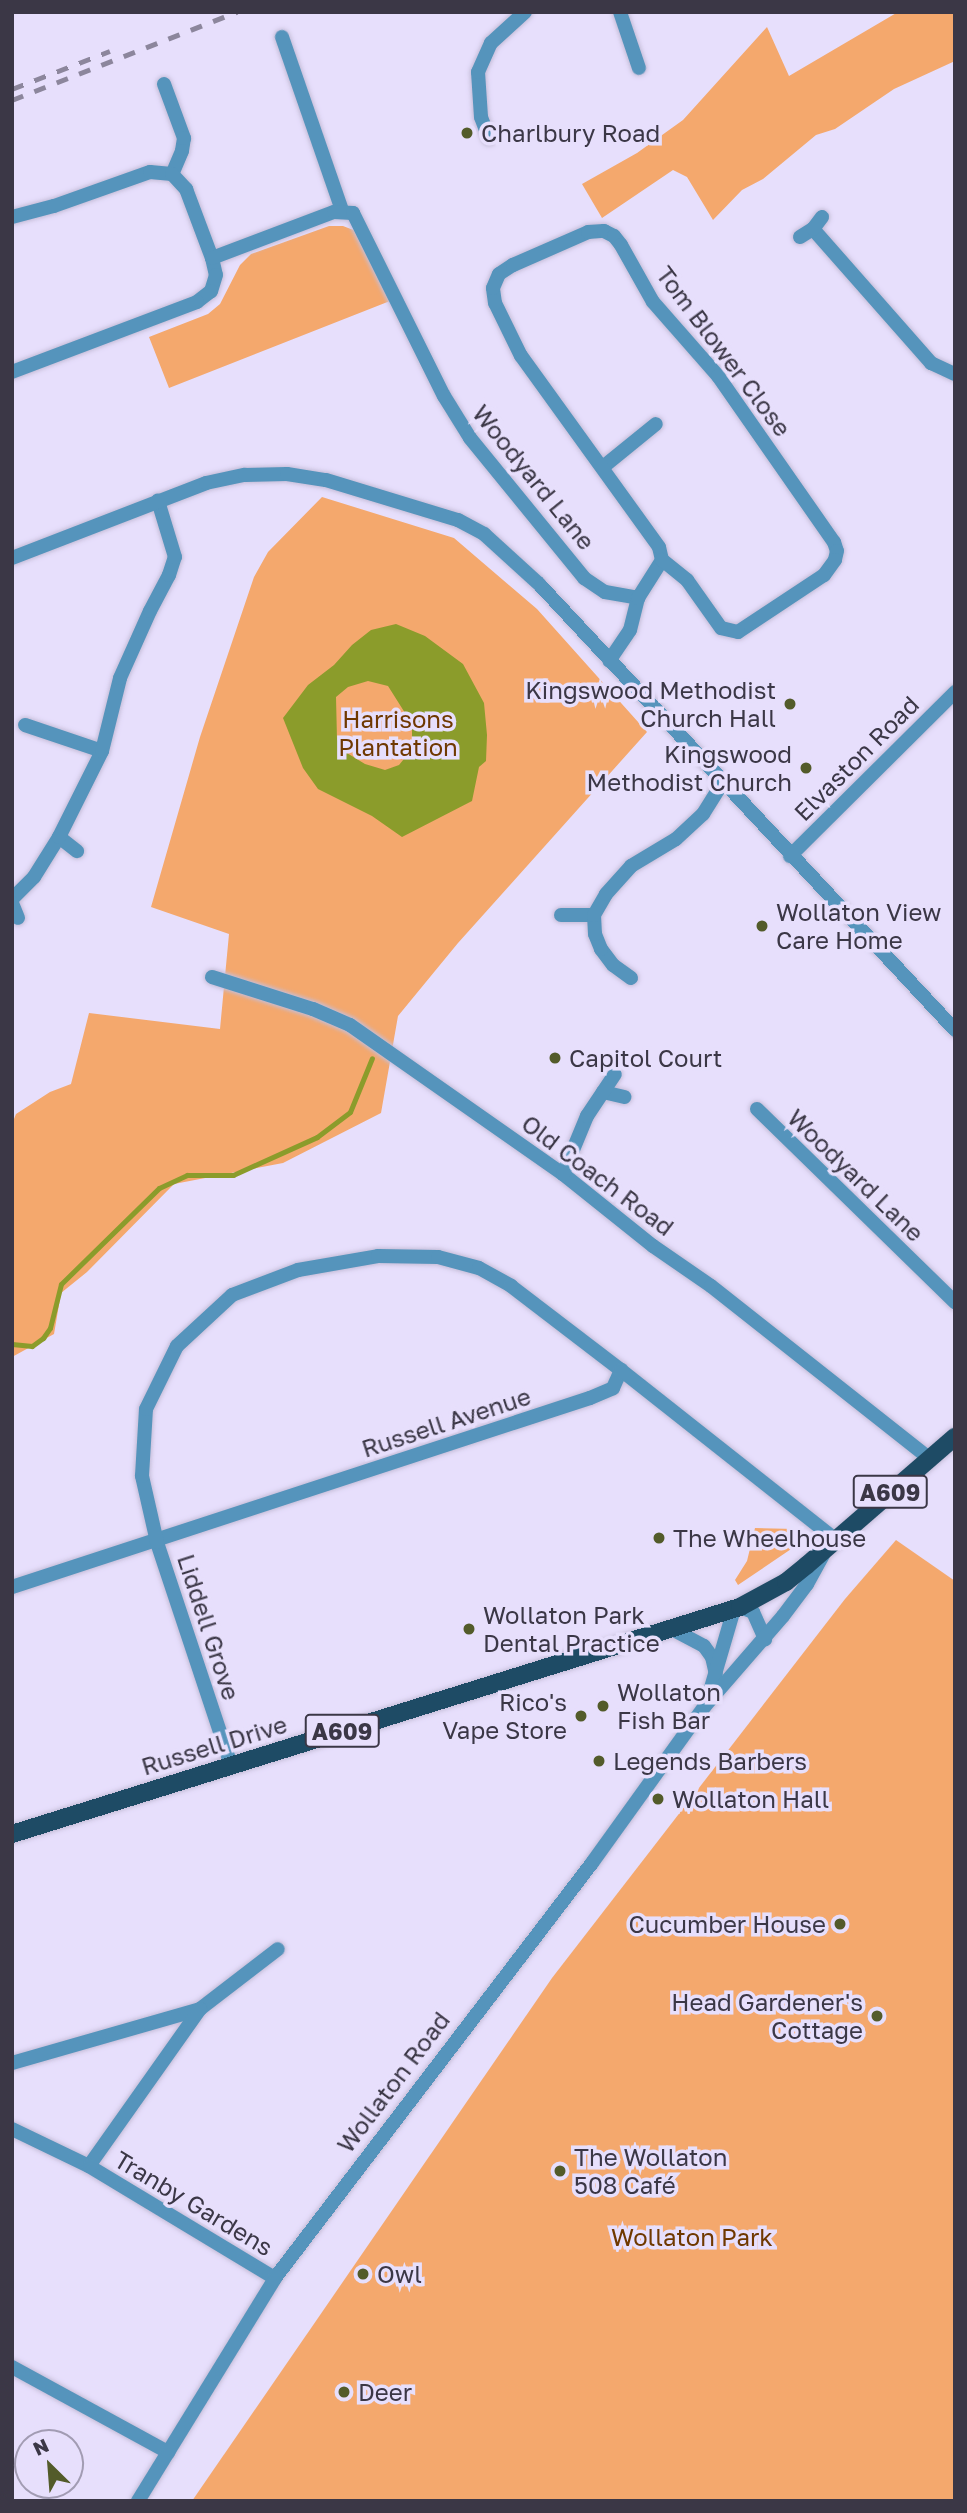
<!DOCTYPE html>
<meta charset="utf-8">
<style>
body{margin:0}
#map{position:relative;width:967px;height:2513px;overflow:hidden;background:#e7dffc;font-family:"Golos Text",sans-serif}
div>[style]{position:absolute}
.green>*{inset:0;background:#f4a86d}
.water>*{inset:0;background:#8b9c2b}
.stream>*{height:5px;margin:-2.5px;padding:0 2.5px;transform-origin:2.5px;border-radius:2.5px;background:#8b9c2b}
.roads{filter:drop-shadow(0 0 2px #c5bdd8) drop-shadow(0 0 2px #c5bdd8)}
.minor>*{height:14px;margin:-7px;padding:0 7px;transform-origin:7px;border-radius:7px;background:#5594bc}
.tertiary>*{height:14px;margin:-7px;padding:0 7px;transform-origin:7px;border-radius:7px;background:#5594bc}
.primary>*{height:18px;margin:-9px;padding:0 9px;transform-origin:9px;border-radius:9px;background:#1e4b65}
.rail>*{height:5px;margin-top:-2.5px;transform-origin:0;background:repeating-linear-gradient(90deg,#8c869c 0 12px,transparent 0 24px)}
.dots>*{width:19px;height:19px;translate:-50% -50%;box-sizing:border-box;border:4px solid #e7dffc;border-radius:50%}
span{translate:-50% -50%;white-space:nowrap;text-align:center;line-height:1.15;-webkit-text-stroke:7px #e7dffc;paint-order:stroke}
.shield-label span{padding:2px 5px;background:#e7dffc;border:2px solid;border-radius:5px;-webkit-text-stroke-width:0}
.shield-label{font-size:23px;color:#3b3746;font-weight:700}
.poi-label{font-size:24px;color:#3b3746}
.left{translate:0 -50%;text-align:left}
.right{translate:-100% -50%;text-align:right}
.street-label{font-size:24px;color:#3b3746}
.park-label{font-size:24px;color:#6f3800}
.frame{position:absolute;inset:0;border:14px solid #3b3746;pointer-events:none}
.north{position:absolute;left:14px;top:2429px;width:70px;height:70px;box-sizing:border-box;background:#e7dffc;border:2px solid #a29cb3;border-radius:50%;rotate:335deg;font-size:19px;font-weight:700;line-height:28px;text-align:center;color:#3b3746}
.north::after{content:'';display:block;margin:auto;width:24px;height:32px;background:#535b2a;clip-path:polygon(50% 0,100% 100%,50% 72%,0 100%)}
</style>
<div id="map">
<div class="green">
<i style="clip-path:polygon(898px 12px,955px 12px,955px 61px,894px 89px,835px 129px,816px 135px,763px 179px,742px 190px,713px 220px,687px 177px,673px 170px,602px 218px,582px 184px,637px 153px,683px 120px,767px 27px,789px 76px)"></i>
<i style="clip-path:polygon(329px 226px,343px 226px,356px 231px,390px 301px,169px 388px,149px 337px,208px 314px,220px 304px,240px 265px,251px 254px)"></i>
<i style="clip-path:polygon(322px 497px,454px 538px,537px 609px,647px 732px,458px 943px,398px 1016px,381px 1113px,283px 1163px,174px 1184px,87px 1272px,61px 1293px,54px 1334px,12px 1357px,12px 1124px,16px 1114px,50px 1092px,71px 1084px,89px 1013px,220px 1029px,229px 934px,151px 907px,200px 737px,254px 577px,268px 552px)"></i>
<i style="clip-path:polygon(755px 1528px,796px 1529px,802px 1534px,800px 1543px,738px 1585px,735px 1580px,747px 1561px)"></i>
<i style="clip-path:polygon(896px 1540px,955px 1581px,955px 2501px,192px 2501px,552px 1978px,845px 1599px)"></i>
</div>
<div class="water">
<i style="clip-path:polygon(evenodd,396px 624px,425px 636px,463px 664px,484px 703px,487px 735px,486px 761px,479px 767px,472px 801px,402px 837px,372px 816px,318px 789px,303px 768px,283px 718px,308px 685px,334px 665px,352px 645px,371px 630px,396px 624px,368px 681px,388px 686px,412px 724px,412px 744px,408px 754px,399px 765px,385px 770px,365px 764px,342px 750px,337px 739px,336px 697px,348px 687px,368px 681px)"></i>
</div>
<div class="stream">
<i style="left:12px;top:1344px;width:20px;rotate:6deg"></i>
<i style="left:32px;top:1346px;width:14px;rotate:-36deg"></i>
<i style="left:43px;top:1338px;width:12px;rotate:-55deg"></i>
<i style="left:50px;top:1328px;width:45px;rotate:-76deg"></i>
<i style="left:61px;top:1284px;width:137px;rotate:-44.4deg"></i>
<i style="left:159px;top:1188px;width:31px;rotate:-25deg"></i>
<i style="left:187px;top:1175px;width:46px"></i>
<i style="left:233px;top:1175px;width:92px;rotate:-24.3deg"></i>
<i style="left:317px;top:1137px;width:41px;rotate:-37.1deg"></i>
<i style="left:350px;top:1112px;width:58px;rotate:-67.8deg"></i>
</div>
<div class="roads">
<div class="minor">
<i style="left:620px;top:12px;width:59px;rotate:71.3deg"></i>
<i style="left:282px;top:37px;width:183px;rotate:70.9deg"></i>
<i style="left:164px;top:84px;width:58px;rotate:69.7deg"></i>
<i style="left:184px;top:138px;width:13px;rotate:99deg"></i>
<i style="left:182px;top:151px;width:25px;rotate:113deg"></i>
<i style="left:489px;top:138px;width:22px;rotate:-111deg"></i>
<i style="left:481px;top:117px;width:45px;rotate:-93.8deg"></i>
<i style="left:478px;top:72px;width:32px;rotate:-66deg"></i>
<i style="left:491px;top:43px;width:46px;rotate:-42.4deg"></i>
<i style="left:12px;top:217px;width:43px;rotate:-14.7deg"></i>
<i style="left:54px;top:206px;width:102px;rotate:-19.5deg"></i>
<i style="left:150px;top:172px;width:22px;rotate:5deg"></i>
<i style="left:172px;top:174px;width:21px;rotate:47deg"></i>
<i style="left:186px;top:189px;width:74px;rotate:69.4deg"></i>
<i style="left:212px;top:258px;width:17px;rotate:77deg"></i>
<i style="left:216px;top:275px;width:17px;rotate:107deg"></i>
<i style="left:211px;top:291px;width:18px;rotate:142deg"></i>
<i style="left:197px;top:302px;width:198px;rotate:159.3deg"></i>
<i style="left:813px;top:229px;width:179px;rotate:48.6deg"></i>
<i style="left:931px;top:363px;width:26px;rotate:25deg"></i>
<i style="left:800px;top:237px;width:15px;rotate:-32deg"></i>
<i style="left:813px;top:229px;width:15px;rotate:-53deg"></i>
<i style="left:212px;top:258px;width:130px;rotate:-20.7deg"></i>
<i style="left:334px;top:212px;width:19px;rotate:3deg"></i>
<i style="left:353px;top:213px;width:204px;rotate:63.6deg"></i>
<i style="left:444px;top:396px;width:49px;rotate:58.2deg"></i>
<i style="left:470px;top:438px;width:181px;rotate:50.8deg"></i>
<i style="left:584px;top:578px;width:25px;rotate:34deg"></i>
<i style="left:605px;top:592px;width:34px;rotate:10deg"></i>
<i style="left:638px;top:598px;width:33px;rotate:104deg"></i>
<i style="left:630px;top:630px;width:37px;rotate:124deg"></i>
<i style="left:603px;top:467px;width:68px;rotate:-39.1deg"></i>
<i style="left:638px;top:598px;width:45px;rotate:-57.7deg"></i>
<i style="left:662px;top:560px;width:13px;rotate:-103deg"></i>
<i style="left:659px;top:547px;width:236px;rotate:-125.8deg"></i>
<i style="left:521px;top:356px;width:59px;rotate:-116.1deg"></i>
<i style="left:495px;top:303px;width:15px;rotate:-98deg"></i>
<i style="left:493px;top:288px;width:15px;rotate:-67deg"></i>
<i style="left:499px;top:274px;width:17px;rotate:-33deg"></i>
<i style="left:513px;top:265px;width:82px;rotate:-23.7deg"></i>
<i style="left:588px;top:232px;width:16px;rotate:-4deg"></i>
<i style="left:604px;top:231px;width:11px;rotate:27deg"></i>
<i style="left:614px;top:236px;width:11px;rotate:52deg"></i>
<i style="left:621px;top:245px;width:65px;rotate:60.7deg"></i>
<i style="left:653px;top:302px;width:98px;rotate:48.7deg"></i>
<i style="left:718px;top:376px;width:203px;rotate:55.1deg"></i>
<i style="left:834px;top:542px;width:9px;rotate:72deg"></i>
<i style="left:837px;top:551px;width:9px;rotate:103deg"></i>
<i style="left:835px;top:560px;width:19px;rotate:126deg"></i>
<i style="left:824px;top:575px;width:103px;rotate:146.5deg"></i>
<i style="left:738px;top:632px;width:17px;rotate:-167deg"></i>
<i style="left:721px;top:628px;width:59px;rotate:-125.3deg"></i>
<i style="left:687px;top:580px;width:32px;rotate:-141deg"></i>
<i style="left:25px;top:725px;width:81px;rotate:18.7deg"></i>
<i style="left:59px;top:837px;width:23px;rotate:38deg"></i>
<i style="left:790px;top:856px;width:233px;rotate:-44.8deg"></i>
<i style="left:12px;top:899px;width:31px;rotate:-45deg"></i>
<i style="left:34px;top:877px;width:47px;rotate:-58deg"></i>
<i style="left:59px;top:837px;width:96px;rotate:-63.4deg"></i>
<i style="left:102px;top:751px;width:75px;rotate:-76.1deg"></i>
<i style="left:120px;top:678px;width:73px;rotate:-65.9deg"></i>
<i style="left:150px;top:611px;width:41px;rotate:-62.2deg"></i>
<i style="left:169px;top:575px;width:19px;rotate:-72deg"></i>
<i style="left:175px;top:557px;width:59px;rotate:-106.9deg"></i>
<i style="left:12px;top:903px;width:16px;rotate:68deg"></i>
<i style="left:561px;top:915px;width:33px"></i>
<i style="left:212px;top:977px;width:106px;rotate:17.6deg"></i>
<i style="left:313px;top:1009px;width:40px;rotate:23.4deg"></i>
<i style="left:350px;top:1025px;width:260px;rotate:35deg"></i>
<i style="left:563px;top:1174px;width:115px;rotate:38.7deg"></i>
<i style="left:653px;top:1246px;width:70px;rotate:34.6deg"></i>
<i style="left:711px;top:1286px;width:278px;rotate:38.3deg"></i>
<i style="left:631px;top:978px;width:22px;rotate:-144deg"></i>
<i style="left:613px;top:965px;width:20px;rotate:-127deg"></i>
<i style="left:601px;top:949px;width:16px;rotate:-112deg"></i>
<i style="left:595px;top:934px;width:19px;rotate:-93deg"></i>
<i style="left:594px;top:915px;width:24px;rotate:-60deg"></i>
<i style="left:606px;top:894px;width:38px;rotate:-48deg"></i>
<i style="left:631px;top:866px;width:52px;rotate:-31deg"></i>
<i style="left:676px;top:839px;width:37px;rotate:-43deg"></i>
<i style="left:703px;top:814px;width:36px;rotate:-58deg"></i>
<i style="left:603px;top:1092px;width:22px;rotate:13deg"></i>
<i style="left:757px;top:1109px;width:277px;rotate:44.3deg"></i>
<i style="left:563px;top:1174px;width:63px;rotate:-67.5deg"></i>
<i style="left:587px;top:1116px;width:50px;rotate:-56.3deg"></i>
<i style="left:12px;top:1587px;width:608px;rotate:-18.11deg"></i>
<i style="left:590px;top:1398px;width:25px;rotate:-23deg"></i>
<i style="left:613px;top:1388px;width:20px;rotate:-66deg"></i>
<i style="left:231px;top:1765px;width:235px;rotate:-108.4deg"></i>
<i style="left:157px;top:1542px;width:68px;rotate:-102.8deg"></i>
<i style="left:142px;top:1476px;width:67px;rotate:-86.6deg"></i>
<i style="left:146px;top:1409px;width:70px;rotate:-63.8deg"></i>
<i style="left:177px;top:1346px;width:75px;rotate:-42.8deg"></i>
<i style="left:232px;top:1295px;width:71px;rotate:-20.7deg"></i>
<i style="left:298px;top:1270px;width:81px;rotate:-9.9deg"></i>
<i style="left:378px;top:1256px;width:60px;rotate:1deg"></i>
<i style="left:438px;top:1257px;width:42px;rotate:15deg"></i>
<i style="left:479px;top:1268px;width:37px;rotate:29deg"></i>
<i style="left:511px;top:1286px;width:138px;rotate:37.4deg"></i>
<i style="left:621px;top:1370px;width:274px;rotate:38.3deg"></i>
<i style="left:200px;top:2009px;width:98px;rotate:-37.6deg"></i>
<i style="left:12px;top:2063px;width:196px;rotate:-16deg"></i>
<i style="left:200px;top:2009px;width:192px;rotate:125.3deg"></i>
<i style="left:12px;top:2129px;width:85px;rotate:25.7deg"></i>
<i style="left:89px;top:2166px;width:217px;rotate:31.1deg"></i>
<i style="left:12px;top:2367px;width:178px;rotate:28.6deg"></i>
</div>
<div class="tertiary">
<i style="left:12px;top:558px;width:208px;rotate:-21.1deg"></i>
<i style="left:206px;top:483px;width:40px;rotate:-12deg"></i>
<i style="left:245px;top:475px;width:42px;rotate:-1.4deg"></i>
<i style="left:287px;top:474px;width:39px;rotate:9deg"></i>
<i style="left:326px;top:480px;width:138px;rotate:16.9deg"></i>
<i style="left:458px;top:520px;width:30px;rotate:28deg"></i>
<i style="left:484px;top:534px;width:74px;rotate:42.3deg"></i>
<i style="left:539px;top:584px;width:610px;rotate:46.99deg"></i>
<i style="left:740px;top:1607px;width:14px;rotate:21deg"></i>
<i style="left:753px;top:1612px;width:30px;rotate:66deg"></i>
<i style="left:672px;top:1629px;width:36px;rotate:28deg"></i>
<i style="left:704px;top:1646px;width:14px;rotate:54deg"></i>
<i style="left:712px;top:1657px;width:17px;rotate:77deg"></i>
<i style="left:708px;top:1698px;width:93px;rotate:-73.7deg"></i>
<i style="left:138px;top:2501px;width:262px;rotate:-58.4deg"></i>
<i style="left:275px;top:2278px;width:522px;rotate:-52.63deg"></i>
<i style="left:592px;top:1863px;width:193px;rotate:-54.3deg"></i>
<i style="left:705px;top:1706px;width:119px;rotate:-49.1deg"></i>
<i style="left:783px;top:1616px;width:40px;rotate:-53deg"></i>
<i style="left:807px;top:1584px;width:35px;rotate:-61deg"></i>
</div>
<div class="primary">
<i style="left:12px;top:1834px;width:763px;rotate:-17.32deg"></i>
<i style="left:740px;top:1607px;width:52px;rotate:-28.5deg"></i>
<i style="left:786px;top:1582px;width:27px;rotate:-39deg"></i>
<i style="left:807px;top:1565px;width:196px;rotate:-40.9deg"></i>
</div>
</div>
<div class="rail">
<i style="left:12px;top:89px;width:105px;rotate:-21.2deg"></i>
<i style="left:12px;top:100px;width:242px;rotate:-21.4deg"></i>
</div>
<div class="dots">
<i style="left:467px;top:133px;background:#535b2a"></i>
<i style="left:790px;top:704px;background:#535b2a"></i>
<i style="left:806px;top:768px;background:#535b2a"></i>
<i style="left:762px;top:926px;background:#535b2a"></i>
<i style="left:555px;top:1058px;background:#535b2a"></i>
<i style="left:659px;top:1538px;background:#535b2a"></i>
<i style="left:469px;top:1629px;background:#535b2a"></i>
<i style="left:603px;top:1706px;background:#535b2a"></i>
<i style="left:581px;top:1716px;background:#535b2a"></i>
<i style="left:599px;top:1761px;background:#535b2a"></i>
<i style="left:658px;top:1799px;background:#535b2a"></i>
<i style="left:840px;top:1924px;background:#535b2a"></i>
<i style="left:877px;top:2016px;background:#535b2a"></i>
<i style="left:560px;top:2171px;background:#535b2a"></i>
<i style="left:363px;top:2274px;background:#535b2a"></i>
<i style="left:344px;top:2392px;background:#535b2a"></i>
</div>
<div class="shield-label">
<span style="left:890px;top:1492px">A609</span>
<span style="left:342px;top:1731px">A609</span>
</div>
<div class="poi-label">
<span class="left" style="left:481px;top:133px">Charlbury Road</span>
<span class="right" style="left:776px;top:704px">Kingswood Methodist<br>Church Hall</span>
<span class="right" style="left:792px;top:768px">Kingswood<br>Methodist Church</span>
<span class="left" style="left:776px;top:926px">Wollaton View<br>Care Home</span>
<span class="left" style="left:569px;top:1058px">Capitol Court</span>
<span class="left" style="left:673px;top:1538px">The Wheelhouse</span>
<span class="left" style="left:483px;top:1629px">Wollaton Park<br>Dental Practice</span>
<span class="left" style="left:617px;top:1706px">Wollaton<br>Fish Bar</span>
<span class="right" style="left:567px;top:1716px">Rico's<br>Vape Store</span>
<span class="left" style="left:613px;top:1761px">Legends Barbers</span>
<span class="left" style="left:672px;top:1799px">Wollaton Hall</span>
<span class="right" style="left:826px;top:1924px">Cucumber House</span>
<span class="right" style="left:863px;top:2016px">Head Gardener's<br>Cottage</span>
<span class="left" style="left:574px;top:2171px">The Wollaton<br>508 Café</span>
<span class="left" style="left:377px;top:2274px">Owl</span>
<span class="left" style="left:358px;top:2392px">Deer</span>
</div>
<div class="street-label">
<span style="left:724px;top:351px;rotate:53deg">Tom Blower Close</span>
<span style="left:534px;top:477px;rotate:51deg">Woodyard Lane</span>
<span style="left:856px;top:758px;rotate:-45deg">Elvaston Road</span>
<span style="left:598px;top:1175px;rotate:37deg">Old Coach Road</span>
<span style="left:856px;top:1175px;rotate:44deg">Woodyard Lane</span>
<span style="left:446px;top:1422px;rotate:-18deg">Russell Avenue</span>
<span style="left:209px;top:1627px;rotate:72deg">Liddell Grove</span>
<span style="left:214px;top:1745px;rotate:-17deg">Russell Drive</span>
<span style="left:393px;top:2082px;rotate:-53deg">Wollaton Road</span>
<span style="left:194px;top:2203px;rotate:31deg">Tranby Gardens</span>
</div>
<div class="park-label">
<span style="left:398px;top:733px">Harrisons<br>Plantation</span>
<span style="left:692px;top:2237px">Wollaton Park</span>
</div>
<div class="frame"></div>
<div class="north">N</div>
</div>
